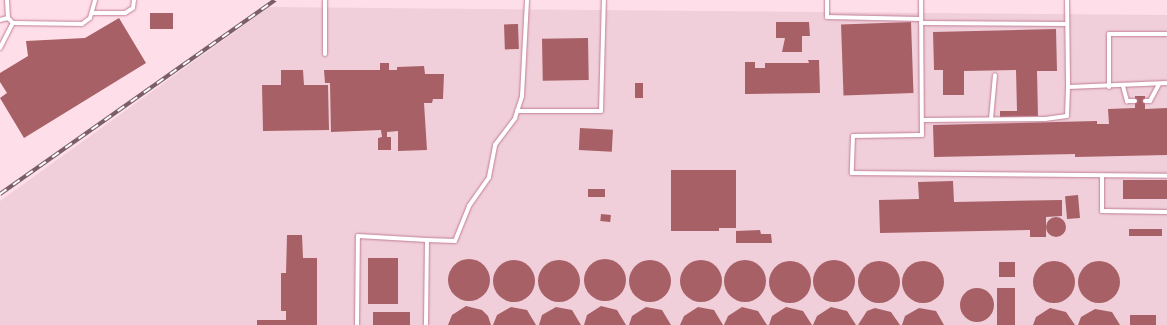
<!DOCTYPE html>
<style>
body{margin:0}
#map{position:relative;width:1167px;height:325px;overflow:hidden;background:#fedee9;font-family:"Source Serif 4",serif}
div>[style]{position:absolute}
.built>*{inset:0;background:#f0cfda}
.building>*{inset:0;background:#a76065;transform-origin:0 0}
.round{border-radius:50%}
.roads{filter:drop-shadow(0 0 1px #c27d96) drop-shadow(0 0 1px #c27d96)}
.service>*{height:4px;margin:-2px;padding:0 2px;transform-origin:2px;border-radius:2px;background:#fff}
.rail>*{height:4px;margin-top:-2px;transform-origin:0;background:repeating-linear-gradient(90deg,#fff 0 8px,#7a5f69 0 16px);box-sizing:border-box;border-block:1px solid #7a5f69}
span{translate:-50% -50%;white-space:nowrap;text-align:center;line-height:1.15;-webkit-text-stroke:3.5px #fff;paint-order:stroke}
</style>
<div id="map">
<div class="built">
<i style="clip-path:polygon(269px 7px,1167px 15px,1167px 325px,0 325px,0 201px)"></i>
</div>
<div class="building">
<i style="left:150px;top:13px;width:23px;height:16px"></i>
<i style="clip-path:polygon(119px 18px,146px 63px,24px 138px,0 98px,7px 93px,0 82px,0 73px,28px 56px,26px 41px,85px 38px)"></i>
<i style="clip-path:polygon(776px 22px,809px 22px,810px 36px,802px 36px,802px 52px,782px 52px,785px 38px,776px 38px)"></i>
<i style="left:911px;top:22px;width:71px;height:70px;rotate:88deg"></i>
<i style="left:518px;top:24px;width:25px;height:14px;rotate:88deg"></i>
<i style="clip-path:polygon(1056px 29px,1057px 71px,1037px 71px,1038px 116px,1000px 117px,1000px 111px,1017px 111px,1016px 70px,964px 71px,964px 95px,943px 95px,943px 70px,934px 70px,933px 32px)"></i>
<i style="left:588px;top:38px;width:42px;height:46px;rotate:89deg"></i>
<i style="clip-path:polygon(808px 60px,819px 60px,820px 93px,745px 94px,745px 62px,755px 62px,755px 68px,765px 68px,765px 63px,809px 63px)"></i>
<i style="clip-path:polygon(380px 63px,389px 63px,389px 70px,397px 70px,397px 67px,424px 66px,425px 74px,444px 74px,443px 99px,433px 99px,432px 103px,424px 103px,427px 150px,398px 151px,398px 131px,387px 132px,387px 137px,391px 137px,391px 150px,378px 150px,378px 138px,382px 137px,381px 130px,331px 132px,330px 83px,325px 83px,324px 70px,380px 70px)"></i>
<i style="clip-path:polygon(281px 70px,303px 70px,304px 85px,328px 85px,329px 130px,263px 131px,262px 85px,281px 85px)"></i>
<i style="left:635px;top:83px;width:8px;height:15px"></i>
<i style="clip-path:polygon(1135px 96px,1145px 96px,1145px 109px,1167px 108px,1167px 155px,1075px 157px,1075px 154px,934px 157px,933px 125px,1097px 121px,1097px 124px,1109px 124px,1108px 109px,1135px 108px)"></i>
<i style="left:580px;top:128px;width:33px;height:22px;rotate:3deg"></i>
<i style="clip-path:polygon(671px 170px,736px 170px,736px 228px,719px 228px,719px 231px,671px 231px)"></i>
<i style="left:1123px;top:180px;width:44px;height:19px"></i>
<i style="clip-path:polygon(953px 181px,954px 202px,1062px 200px,1062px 216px,1046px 217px,1046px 237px,1030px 237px,1030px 230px,880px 233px,879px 200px,919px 199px,918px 182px)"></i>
<i style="left:588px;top:189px;width:17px;height:8px"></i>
<i style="left:1078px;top:195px;width:23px;height:13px;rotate:85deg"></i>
<i style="left:601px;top:214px;width:10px;height:7px;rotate:6deg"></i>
<i class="round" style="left:1046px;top:217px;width:20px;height:20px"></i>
<i style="left:1162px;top:229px;width:7px;height:33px;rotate:90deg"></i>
<i style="clip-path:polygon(760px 230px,761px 234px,771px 234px,772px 243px,736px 243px,736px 231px)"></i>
<i style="clip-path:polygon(287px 235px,302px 235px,303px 258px,317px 258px,317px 325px,257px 325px,257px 320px,286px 320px,286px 311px,281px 311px,281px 273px,286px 273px)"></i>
<i style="left:368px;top:258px;width:30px;height:46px"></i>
<i class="round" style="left:584px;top:259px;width:42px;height:42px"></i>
<i class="round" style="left:448px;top:259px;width:42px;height:42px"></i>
<i class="round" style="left:724px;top:260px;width:42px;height:42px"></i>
<i class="round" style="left:493px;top:260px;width:42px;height:42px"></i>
<i class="round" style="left:538px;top:260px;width:42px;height:42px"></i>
<i class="round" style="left:629px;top:260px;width:42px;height:42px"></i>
<i class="round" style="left:813px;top:260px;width:42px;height:42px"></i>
<i class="round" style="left:680px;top:260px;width:42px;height:42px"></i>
<i class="round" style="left:902px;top:261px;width:42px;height:42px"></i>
<i class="round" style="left:769px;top:261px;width:42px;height:42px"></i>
<i class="round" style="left:1078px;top:261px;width:42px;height:42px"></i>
<i class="round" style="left:1033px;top:261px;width:42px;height:42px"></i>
<i class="round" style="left:858px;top:261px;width:42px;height:42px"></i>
<i style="left:999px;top:262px;width:16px;height:15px"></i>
<i class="round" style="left:960px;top:288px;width:34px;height:34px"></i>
<i style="left:997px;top:288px;width:18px;height:37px"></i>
<i style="clip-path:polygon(466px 306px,482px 310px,488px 316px,491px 325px,448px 325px,452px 315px)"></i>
<i style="clip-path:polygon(601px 306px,617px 310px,626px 325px,584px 325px,587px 315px)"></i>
<i style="clip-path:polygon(511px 307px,527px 310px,536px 325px,493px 325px,497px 315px)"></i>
<i style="clip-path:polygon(556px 307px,572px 310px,581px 325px,539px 325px,542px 315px)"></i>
<i style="clip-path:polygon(646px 307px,662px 310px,671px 325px,629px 325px,632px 316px)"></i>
<i style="clip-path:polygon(698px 307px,714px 310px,723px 325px,680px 325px,684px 316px)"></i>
<i style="clip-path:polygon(742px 307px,758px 311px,767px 325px,724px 325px,728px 316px)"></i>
<i style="clip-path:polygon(786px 307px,803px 311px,812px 325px,769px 325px,772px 316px)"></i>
<i style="clip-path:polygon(831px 307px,847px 311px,856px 325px,813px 325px,817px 316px)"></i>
<i style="clip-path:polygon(875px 308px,891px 312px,900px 325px,858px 325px,867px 311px)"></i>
<i style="clip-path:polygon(919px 308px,936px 311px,944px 325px,902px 325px,905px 316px)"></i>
<i style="clip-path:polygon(1050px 308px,1066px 312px,1075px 325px,1033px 325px,1036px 317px)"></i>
<i style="clip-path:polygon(1095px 309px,1112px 312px,1120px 325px,1078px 325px,1081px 317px)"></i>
<i style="left:373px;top:312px;width:37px;height:13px"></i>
<i style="left:1130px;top:315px;width:26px;height:10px"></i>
</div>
<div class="roads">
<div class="service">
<i style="left:7px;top:0;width:18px;rotate:87deg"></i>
<i style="left:8px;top:18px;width:7px;rotate:45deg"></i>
<i style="left:13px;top:23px;width:69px;rotate:0.8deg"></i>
<i style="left:82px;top:24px;width:10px;rotate:-37deg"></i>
<i style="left:90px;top:18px;width:19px;rotate:-74deg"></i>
<i style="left:325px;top:0;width:54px;rotate:90deg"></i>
<i style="left:827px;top:0;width:17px;rotate:90deg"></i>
<i style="left:827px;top:17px;width:94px;rotate:1.2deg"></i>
<i style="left:921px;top:0;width:135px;rotate:89.6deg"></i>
<i style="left:922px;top:135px;width:69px;rotate:179.2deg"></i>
<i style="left:853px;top:136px;width:37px;rotate:92deg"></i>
<i style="left:852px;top:173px;width:315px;rotate:0.5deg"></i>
<i style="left:1067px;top:0;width:87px;rotate:89.3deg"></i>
<i style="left:1068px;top:87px;width:99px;rotate:-2.3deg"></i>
<i style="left:92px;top:13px;width:33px"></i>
<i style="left:125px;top:13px;width:9px;rotate:-32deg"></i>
<i style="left:133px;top:8px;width:8px;rotate:-83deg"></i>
<i style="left:0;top:20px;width:8px;rotate:-14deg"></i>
<i style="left:921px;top:23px;width:146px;rotate:0.4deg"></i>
<i style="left:0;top:48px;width:28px;rotate:-63deg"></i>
<i style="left:1123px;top:86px;width:16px;rotate:75deg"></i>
<i style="left:1127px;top:101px;width:8px"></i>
<i style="left:1109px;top:87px;width:53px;rotate:-90deg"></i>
<i style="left:1109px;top:34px;width:58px"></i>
<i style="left:1145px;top:101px;width:5px"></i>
<i style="left:1150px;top:101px;width:19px;rotate:-62deg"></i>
<i style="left:517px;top:111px;width:84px"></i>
<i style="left:601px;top:111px;width:111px;rotate:-88.5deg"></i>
<i style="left:991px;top:119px;width:44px;rotate:-84.8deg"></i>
<i style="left:922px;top:120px;width:123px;rotate:-0.5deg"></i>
<i style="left:1045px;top:119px;width:22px;rotate:-8deg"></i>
<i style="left:1067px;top:116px;width:29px;rotate:-88deg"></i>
<i style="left:1102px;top:176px;width:35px;rotate:90deg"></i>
<i style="left:1102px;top:211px;width:65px;rotate:0.9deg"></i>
<i style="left:427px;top:240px;width:28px;rotate:2deg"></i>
<i style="left:455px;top:241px;width:38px;rotate:-68deg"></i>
<i style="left:469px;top:206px;width:35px;rotate:-55deg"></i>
<i style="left:489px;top:177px;width:33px;rotate:-79deg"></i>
<i style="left:495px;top:145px;width:34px;rotate:-53deg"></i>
<i style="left:515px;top:118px;width:23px;rotate:-72deg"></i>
<i style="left:522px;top:96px;width:96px;rotate:-87deg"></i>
<i style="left:357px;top:325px;width:89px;rotate:-89.4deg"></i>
<i style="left:358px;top:236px;width:69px;rotate:3.3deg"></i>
<i style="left:427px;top:240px;width:85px;rotate:90.7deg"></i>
</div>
</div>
<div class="rail">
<i style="left:0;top:194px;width:337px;rotate:-35.2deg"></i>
</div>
</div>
